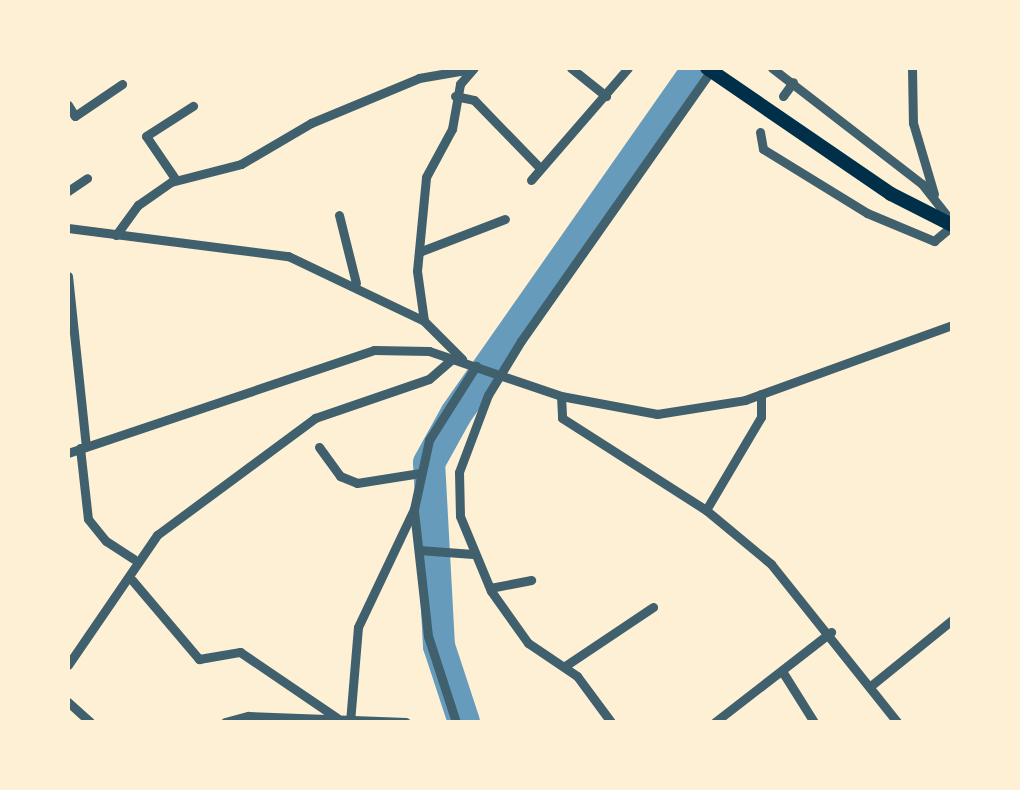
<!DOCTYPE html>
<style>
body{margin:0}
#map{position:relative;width:1020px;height:790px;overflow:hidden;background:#fdf0d5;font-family:"Archivo Narrow",sans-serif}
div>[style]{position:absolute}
.river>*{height:32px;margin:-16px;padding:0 16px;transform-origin:16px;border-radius:16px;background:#669bbc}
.minor>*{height:9px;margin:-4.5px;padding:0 4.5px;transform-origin:4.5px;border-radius:4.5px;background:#3f606c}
.primary>*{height:14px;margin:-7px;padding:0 7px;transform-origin:7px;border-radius:7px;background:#003049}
span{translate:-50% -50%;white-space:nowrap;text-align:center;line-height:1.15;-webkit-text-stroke:8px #fdf0d5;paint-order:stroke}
.frame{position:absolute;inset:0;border:70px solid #fdf0d5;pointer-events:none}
</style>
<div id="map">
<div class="river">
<i style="left:464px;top:722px;width:80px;rotate:-108.2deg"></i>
<i style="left:439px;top:646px;width:183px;rotate:-93.1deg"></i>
<i style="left:429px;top:463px;width:56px;rotate:-61.1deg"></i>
<i style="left:456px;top:414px;width:422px;rotate:-55deg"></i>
</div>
<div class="minor">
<i style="left:571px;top:68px;width:45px;rotate:38.7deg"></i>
<i style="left:772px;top:68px;width:190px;rotate:37.7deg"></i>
<i style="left:922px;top:184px;width:48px;rotate:51.7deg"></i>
<i style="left:912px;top:68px;width:55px;rotate:89deg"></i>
<i style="left:913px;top:123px;width:74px;rotate:73.5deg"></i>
<i style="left:455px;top:96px;width:19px;rotate:12deg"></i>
<i style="left:474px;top:100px;width:95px;rotate:45.9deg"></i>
<i style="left:783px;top:96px;width:17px;rotate:-54deg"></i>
<i style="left:68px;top:105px;width:13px;rotate:58deg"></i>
<i style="left:75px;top:116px;width:57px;rotate:-34.2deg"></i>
<i style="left:760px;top:132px;width:17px;rotate:80deg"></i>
<i style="left:763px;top:149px;width:122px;rotate:31.6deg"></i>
<i style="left:867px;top:213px;width:73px;rotate:22.7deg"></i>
<i style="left:934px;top:241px;width:23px;rotate:-40deg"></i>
<i style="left:176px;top:180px;width:53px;rotate:-124.3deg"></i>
<i style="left:146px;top:136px;width:56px;rotate:-32.6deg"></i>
<i style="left:531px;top:180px;width:148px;rotate:-49.1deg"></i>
<i style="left:68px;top:191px;width:23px;rotate:-34deg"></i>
<i style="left:339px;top:215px;width:70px;rotate:76deg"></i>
<i style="left:68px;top:228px;width:222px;rotate:7.3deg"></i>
<i style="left:288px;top:256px;width:151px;rotate:25.5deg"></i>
<i style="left:424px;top:321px;width:54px;rotate:45deg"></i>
<i style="left:116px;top:235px;width:37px;rotate:-54deg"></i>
<i style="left:138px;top:205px;width:40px;rotate:-34.9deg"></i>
<i style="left:171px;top:182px;width:72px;rotate:-14.4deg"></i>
<i style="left:241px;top:164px;width:81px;rotate:-30.4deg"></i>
<i style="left:311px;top:123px;width:117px;rotate:-22.6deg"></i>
<i style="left:419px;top:78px;width:53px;rotate:-9.8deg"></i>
<i style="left:419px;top:252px;width:92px;rotate:-21deg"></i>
<i style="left:68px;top:276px;width:171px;rotate:84deg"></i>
<i style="left:424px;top:321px;width:50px;rotate:-98deg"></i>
<i style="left:417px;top:271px;width:94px;rotate:-84.5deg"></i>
<i style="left:426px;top:177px;width:55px;rotate:-61.6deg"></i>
<i style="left:452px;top:129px;width:46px;rotate:-79.9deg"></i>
<i style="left:460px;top:84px;width:21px;rotate:-49deg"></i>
<i style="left:561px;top:396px;width:22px;rotate:87deg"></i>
<i style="left:562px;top:418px;width:171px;rotate:32.6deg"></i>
<i style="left:706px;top:510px;width:85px;rotate:39.7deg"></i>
<i style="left:771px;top:564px;width:202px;rotate:51.4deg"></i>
<i style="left:319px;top:447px;width:36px;rotate:54deg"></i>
<i style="left:340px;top:476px;width:18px;rotate:22deg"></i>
<i style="left:357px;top:483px;width:64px;rotate:-9deg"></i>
<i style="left:80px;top:448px;width:71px;rotate:83.6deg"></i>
<i style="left:88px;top:519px;width:28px;rotate:51deg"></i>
<i style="left:106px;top:541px;width:33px;rotate:33deg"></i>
<i style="left:68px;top:453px;width:323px;rotate:-18.6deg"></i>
<i style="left:374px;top:350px;width:55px;rotate:1deg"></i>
<i style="left:429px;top:351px;width:139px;rotate:18.8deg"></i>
<i style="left:561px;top:396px;width:98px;rotate:10.6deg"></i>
<i style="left:657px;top:414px;width:89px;rotate:-9deg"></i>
<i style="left:745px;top:400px;width:220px;rotate:-19.9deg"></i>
<i style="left:706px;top:510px;width:108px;rotate:-59.4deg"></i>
<i style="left:761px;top:417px;width:23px;rotate:-90deg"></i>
<i style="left:414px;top:511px;width:126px;rotate:83.6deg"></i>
<i style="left:428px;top:636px;width:90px;rotate:72deg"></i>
<i style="left:419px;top:550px;width:54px;rotate:4.2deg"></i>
<i style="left:132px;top:580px;width:104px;rotate:49.7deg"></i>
<i style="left:199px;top:659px;width:42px;rotate:-9.7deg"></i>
<i style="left:240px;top:652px;width:117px;rotate:34.2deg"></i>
<i style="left:490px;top:588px;width:42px;rotate:-11deg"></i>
<i style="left:68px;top:665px;width:158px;rotate:-55.6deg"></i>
<i style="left:157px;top:535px;width:197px;rotate:-36.5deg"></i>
<i style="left:315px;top:418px;width:120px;rotate:-18.9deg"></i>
<i style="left:429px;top:379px;width:32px;rotate:-41deg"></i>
<i style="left:565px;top:666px;width:106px;rotate:-33.8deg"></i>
<i style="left:782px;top:671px;width:60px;rotate:57.9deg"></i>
<i style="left:873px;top:684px;width:102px;rotate:-39deg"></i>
<i style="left:68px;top:702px;width:30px;rotate:42deg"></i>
<i style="left:225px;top:722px;width:24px;rotate:-15deg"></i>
<i style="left:248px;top:716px;width:158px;rotate:2.2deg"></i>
<i style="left:350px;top:722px;width:95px;rotate:-85.2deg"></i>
<i style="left:358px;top:627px;width:131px;rotate:-64.6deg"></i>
<i style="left:414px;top:509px;width:71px;rotate:-77.7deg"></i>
<i style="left:429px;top:440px;width:88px;rotate:-57.6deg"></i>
<i style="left:611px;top:722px;width:57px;rotate:-126.5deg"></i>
<i style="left:577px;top:676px;width:59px;rotate:-146deg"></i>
<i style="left:528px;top:643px;width:64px;rotate:-125.4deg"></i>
<i style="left:491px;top:591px;width:81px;rotate:-112.5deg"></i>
<i style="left:460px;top:516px;width:44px;rotate:-91.3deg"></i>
<i style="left:459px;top:472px;width:82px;rotate:-69.4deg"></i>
<i style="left:488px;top:395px;width:63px;rotate:-58.6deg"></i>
<i style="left:521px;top:341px;width:334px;rotate:-54.9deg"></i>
<i style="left:715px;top:722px;width:147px;rotate:-37.8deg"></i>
</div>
<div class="primary">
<i style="left:707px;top:68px;width:223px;rotate:34.4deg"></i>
<i style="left:891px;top:194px;width:68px;rotate:26.9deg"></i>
</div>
<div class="frame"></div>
</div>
